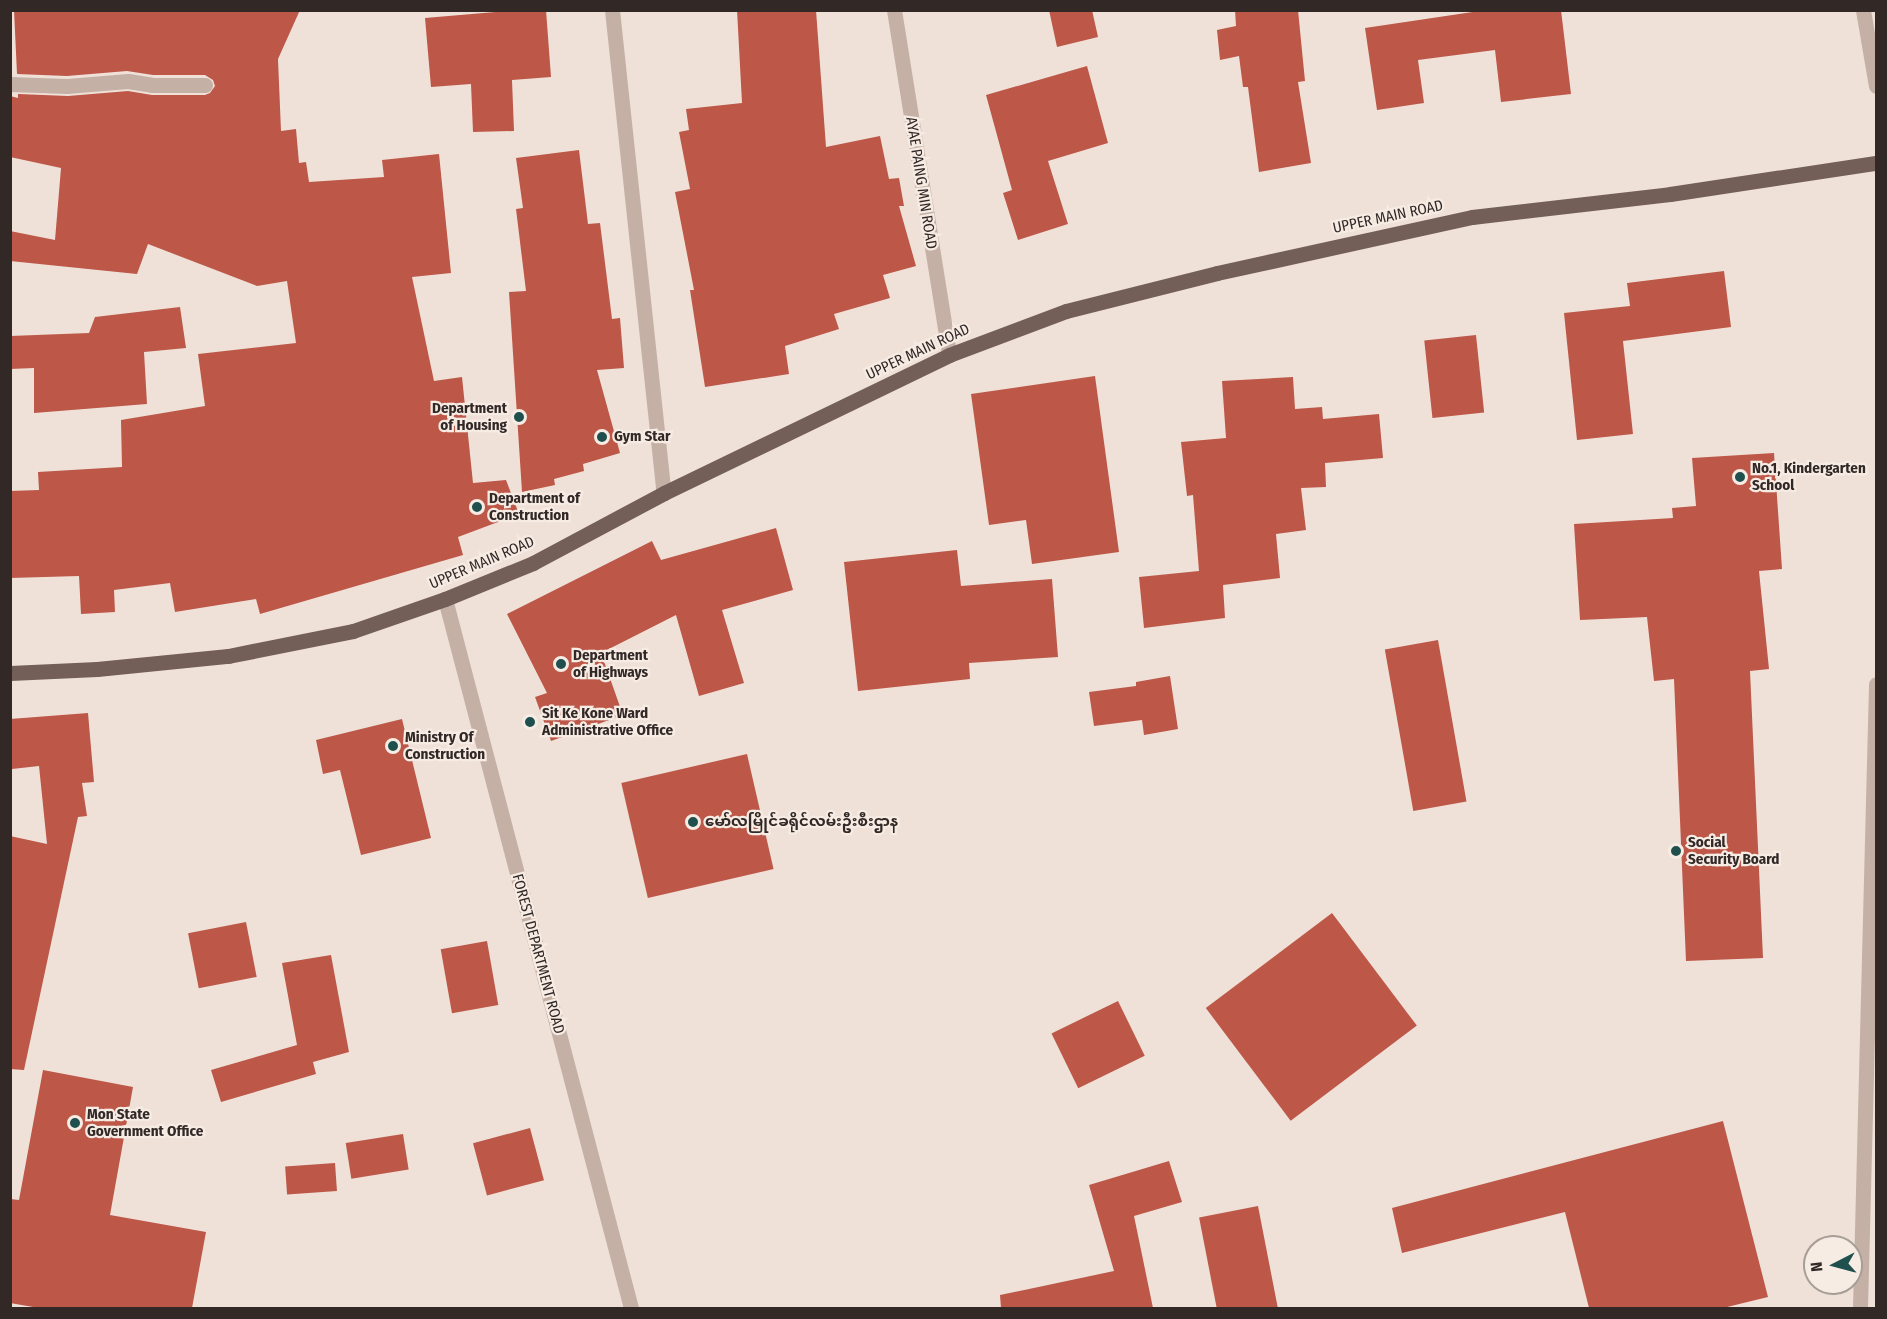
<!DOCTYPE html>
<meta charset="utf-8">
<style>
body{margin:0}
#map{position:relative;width:1887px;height:1319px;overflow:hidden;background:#efe1d8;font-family:"Fira Sans Condensed","Noto Sans Myanmar",sans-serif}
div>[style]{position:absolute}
.building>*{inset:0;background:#bd5748;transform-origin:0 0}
.minor>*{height:15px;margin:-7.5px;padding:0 7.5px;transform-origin:7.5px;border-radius:7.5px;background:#c5b0a5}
.tertiary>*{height:15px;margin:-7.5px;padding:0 7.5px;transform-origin:7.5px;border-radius:7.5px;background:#c5b0a5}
.primary>*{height:15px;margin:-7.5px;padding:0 7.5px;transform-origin:7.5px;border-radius:7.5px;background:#735e58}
.dots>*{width:16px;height:16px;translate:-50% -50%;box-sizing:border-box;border:3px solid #f7ece4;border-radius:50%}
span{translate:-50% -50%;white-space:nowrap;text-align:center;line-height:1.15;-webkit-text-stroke:4.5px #f7ece4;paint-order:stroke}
.street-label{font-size:15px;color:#322826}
.poi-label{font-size:15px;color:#322826;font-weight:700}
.right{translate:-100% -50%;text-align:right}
.left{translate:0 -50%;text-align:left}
.frame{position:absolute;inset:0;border:12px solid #322826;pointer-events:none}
.north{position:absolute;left:1803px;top:1235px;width:60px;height:60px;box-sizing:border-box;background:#f7ece4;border:2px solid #a89e98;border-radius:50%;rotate:264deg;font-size:16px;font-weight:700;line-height:24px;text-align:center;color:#322826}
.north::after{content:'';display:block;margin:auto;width:21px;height:27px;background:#1f504d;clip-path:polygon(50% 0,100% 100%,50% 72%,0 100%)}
</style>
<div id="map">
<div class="building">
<i style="clip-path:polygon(14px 10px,300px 10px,278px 59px,281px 131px,296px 129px,299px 163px,306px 162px,309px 182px,384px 177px,382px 160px,439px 154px,451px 273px,412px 277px,434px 381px,462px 377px,473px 483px,506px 480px,519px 514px,458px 537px,463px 555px,260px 614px,256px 599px,175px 612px,170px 583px,114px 590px,115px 612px,81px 614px,79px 576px,10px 578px,10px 491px,39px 490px,38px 472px,122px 467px,121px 420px,205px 406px,198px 354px,296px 343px,287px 281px,257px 286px,148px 244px,137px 274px,10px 261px,10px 231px,55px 240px,61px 168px,10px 157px,10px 96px,18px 98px,18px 94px,68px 96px,128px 91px,152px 95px,205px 95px,210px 93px,215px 86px,213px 80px,205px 75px,153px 75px,127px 71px,67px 76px,17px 74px)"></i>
<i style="clip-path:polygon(520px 10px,546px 10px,551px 77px,512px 80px,514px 131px,473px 132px,471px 84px,431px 87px,425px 18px)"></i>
<i style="clip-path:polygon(737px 10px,816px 10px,826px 147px,880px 136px,889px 179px,899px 178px,904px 206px,899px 206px,916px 266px,883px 275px,890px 298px,834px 314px,839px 329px,785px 346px,789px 374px,705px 387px,690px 290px,694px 290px,675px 192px,690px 189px,679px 132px,689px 130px,686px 109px,742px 103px)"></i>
<i style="clip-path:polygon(1049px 10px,1092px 10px,1098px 37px,1057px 47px)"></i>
<i style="clip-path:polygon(1235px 10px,1298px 10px,1305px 81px,1298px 82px,1311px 163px,1259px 172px,1248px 87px,1243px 87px,1239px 56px,1220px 60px,1217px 30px,1236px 26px)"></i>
<i style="clip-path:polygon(1486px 10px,1561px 10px,1571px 94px,1501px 102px,1495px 50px,1418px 60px,1424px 103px,1377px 110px,1365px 28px)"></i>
<i style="clip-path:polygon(1087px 66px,1108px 143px,1048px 161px,1068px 224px,1018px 240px,1003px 193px,1012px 190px,986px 95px)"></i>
<i style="clip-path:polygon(579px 150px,588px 224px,600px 223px,612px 319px,620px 318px,624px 368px,597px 370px,620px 453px,583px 464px,584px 471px,554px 479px,555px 485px,522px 492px,509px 292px,526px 291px,516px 209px,523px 208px,516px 158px)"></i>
<i style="clip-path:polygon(1724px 271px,1731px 327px,1623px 341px,1633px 434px,1577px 440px,1564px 313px,1630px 306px,1627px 283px)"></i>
<i style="clip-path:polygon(180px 307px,186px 348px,144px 352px,147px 404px,34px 413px,34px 368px,10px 369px,10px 336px,89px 333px,95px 317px)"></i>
<i style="left:1476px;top:335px;width:78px;height:52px;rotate:84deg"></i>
<i style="clip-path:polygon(1095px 376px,1119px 552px,1032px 564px,1026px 520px,989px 525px,971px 394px)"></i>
<i style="clip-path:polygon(1293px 377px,1295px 409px,1322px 407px,1323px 419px,1379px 414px,1383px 458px,1325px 463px,1326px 487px,1301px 488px,1306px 530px,1276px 534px,1280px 578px,1223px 585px,1225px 618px,1144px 628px,1139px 577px,1199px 571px,1193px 495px,1187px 496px,1181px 442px,1226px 438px,1222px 381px)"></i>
<i style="clip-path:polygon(1774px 453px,1782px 569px,1759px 571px,1769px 669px,1750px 671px,1763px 958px,1686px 961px,1674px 679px,1654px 681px,1647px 617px,1580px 620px,1574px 524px,1673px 518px,1672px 508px,1696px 506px,1692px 458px)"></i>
<i style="clip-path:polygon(776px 528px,793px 590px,722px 610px,744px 683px,699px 696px,676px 615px,601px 653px,623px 715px,551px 741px,535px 697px,547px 693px,507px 614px,652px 541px,661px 560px)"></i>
<i style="clip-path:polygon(957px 550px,961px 586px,1052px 579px,1058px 657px,969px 663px,970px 679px,858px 691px,844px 562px)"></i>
<i style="left:1438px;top:640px;width:164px;height:54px;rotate:80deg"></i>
<i style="clip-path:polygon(1170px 676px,1178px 729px,1144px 735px,1142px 720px,1094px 726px,1089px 692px,1136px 686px,1136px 682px)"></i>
<i style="clip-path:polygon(88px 713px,94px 782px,82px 783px,87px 816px,78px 817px,24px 1070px,10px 1069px,10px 836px,47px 844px,39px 766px,12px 769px,10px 719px)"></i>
<i style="clip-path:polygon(402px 719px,431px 838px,361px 855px,340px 770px,323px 774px,316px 740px)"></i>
<i style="left:747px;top:754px;width:118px;height:129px;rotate:77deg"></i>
<i style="left:1332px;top:913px;width:141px;height:158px;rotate:53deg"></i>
<i style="left:246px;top:922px;width:56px;height:59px;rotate:79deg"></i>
<i style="left:487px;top:941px;width:65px;height:47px;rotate:80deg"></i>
<i style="clip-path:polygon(331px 955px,349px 1052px,313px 1062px,316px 1074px,221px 1102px,211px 1070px,297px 1045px,282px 963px)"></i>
<i style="left:1118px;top:1001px;width:61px;height:74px;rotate:64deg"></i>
<i style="clip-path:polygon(43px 1070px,133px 1087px,110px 1215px,206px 1232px,192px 1308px,39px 1308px,10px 1303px,10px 1199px,19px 1200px)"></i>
<i style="clip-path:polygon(1723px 1121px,1768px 1297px,1723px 1308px,1589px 1308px,1565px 1212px,1402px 1253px,1392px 1208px)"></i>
<i style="left:530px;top:1128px;width:54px;height:59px;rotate:75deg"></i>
<i style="left:403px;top:1134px;width:36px;height:58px;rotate:81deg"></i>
<i style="clip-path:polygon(1169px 1161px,1182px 1202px,1134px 1216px,1153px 1308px,1001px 1308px,1000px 1295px,1114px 1271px,1089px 1185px)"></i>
<i style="left:335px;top:1163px;width:28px;height:50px;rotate:86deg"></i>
<i style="left:1258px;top:1206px;width:104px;height:60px;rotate:79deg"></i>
</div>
<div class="minor">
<i style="left:612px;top:10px;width:486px;rotate:83.9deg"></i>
<i style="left:894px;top:10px;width:349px;rotate:80.9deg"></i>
<i style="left:10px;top:84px;width:57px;rotate:2deg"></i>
<i style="left:67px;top:86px;width:61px;rotate:-4.7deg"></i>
<i style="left:128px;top:81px;width:24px;rotate:9deg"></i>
<i style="left:152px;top:85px;width:53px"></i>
<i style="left:445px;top:599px;width:733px;rotate:75.3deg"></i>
</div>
<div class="tertiary">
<i style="left:1863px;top:10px;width:77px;rotate:80.3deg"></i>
<i style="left:1860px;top:1308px;width:624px;rotate:-88.53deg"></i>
</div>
<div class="primary">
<i style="left:10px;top:673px;width:87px;rotate:-2.6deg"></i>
<i style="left:97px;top:669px;width:132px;rotate:-5.7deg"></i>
<i style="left:228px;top:656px;width:127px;rotate:-11.3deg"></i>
<i style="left:353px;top:631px;width:97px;rotate:-19.2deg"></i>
<i style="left:445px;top:599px;width:95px;rotate:-22.2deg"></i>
<i style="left:533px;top:563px;width:149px;rotate:-28.1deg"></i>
<i style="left:664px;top:493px;width:317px;rotate:-25.8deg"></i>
<i style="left:949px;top:355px;width:125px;rotate:-20.6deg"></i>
<i style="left:1066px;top:311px;width:156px;rotate:-14.1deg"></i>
<i style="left:1217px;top:273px;width:261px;rotate:-12.4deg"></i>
<i style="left:1472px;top:217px;width:199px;rotate:-6.6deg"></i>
<i style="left:1670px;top:194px;width:208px;rotate:-8.6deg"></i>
</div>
<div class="dots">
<i style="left:519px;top:417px;background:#1f504d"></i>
<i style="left:602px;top:437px;background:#1f504d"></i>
<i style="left:1740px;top:477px;background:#1f504d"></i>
<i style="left:477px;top:507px;background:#1f504d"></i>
<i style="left:561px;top:664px;background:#1f504d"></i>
<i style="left:530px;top:722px;background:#1f504d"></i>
<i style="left:393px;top:746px;background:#1f504d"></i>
<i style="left:693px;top:822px;background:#1f504d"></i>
<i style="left:1676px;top:851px;background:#1f504d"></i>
<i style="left:75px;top:1123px;background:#1f504d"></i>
</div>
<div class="street-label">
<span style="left:921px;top:183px;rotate:81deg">AYAE PAING MIN ROAD</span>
<span style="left:1388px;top:217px;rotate:-12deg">UPPER MAIN ROAD</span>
<span style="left:918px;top:352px;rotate:-25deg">UPPER MAIN ROAD</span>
<span style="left:482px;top:563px;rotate:-23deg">UPPER MAIN ROAD</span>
<span style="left:538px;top:954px;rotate:75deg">FOREST DEPARTMENT ROAD</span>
</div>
<div class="poi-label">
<span class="right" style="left:507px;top:417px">Department<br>of Housing</span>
<span class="left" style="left:614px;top:437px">Gym Star</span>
<span class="left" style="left:1752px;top:477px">No.1, Kindergarten<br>School</span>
<span class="left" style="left:489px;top:507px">Department of<br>Construction</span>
<span class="left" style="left:573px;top:664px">Department<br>of Highways</span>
<span class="left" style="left:542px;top:722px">Sit Ke Kone Ward<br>Administrative Office</span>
<span class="left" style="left:405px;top:746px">Ministry Of<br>Construction</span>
<span class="left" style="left:705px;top:822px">မော်လမြိုင်ခရိုင်လမ်းဦးစီးဌာန</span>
<span class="left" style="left:1688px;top:851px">Social<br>Security Board</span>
<span class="left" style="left:87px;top:1123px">Mon State<br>Government Office</span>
</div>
<div class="frame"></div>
<div class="north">N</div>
</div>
